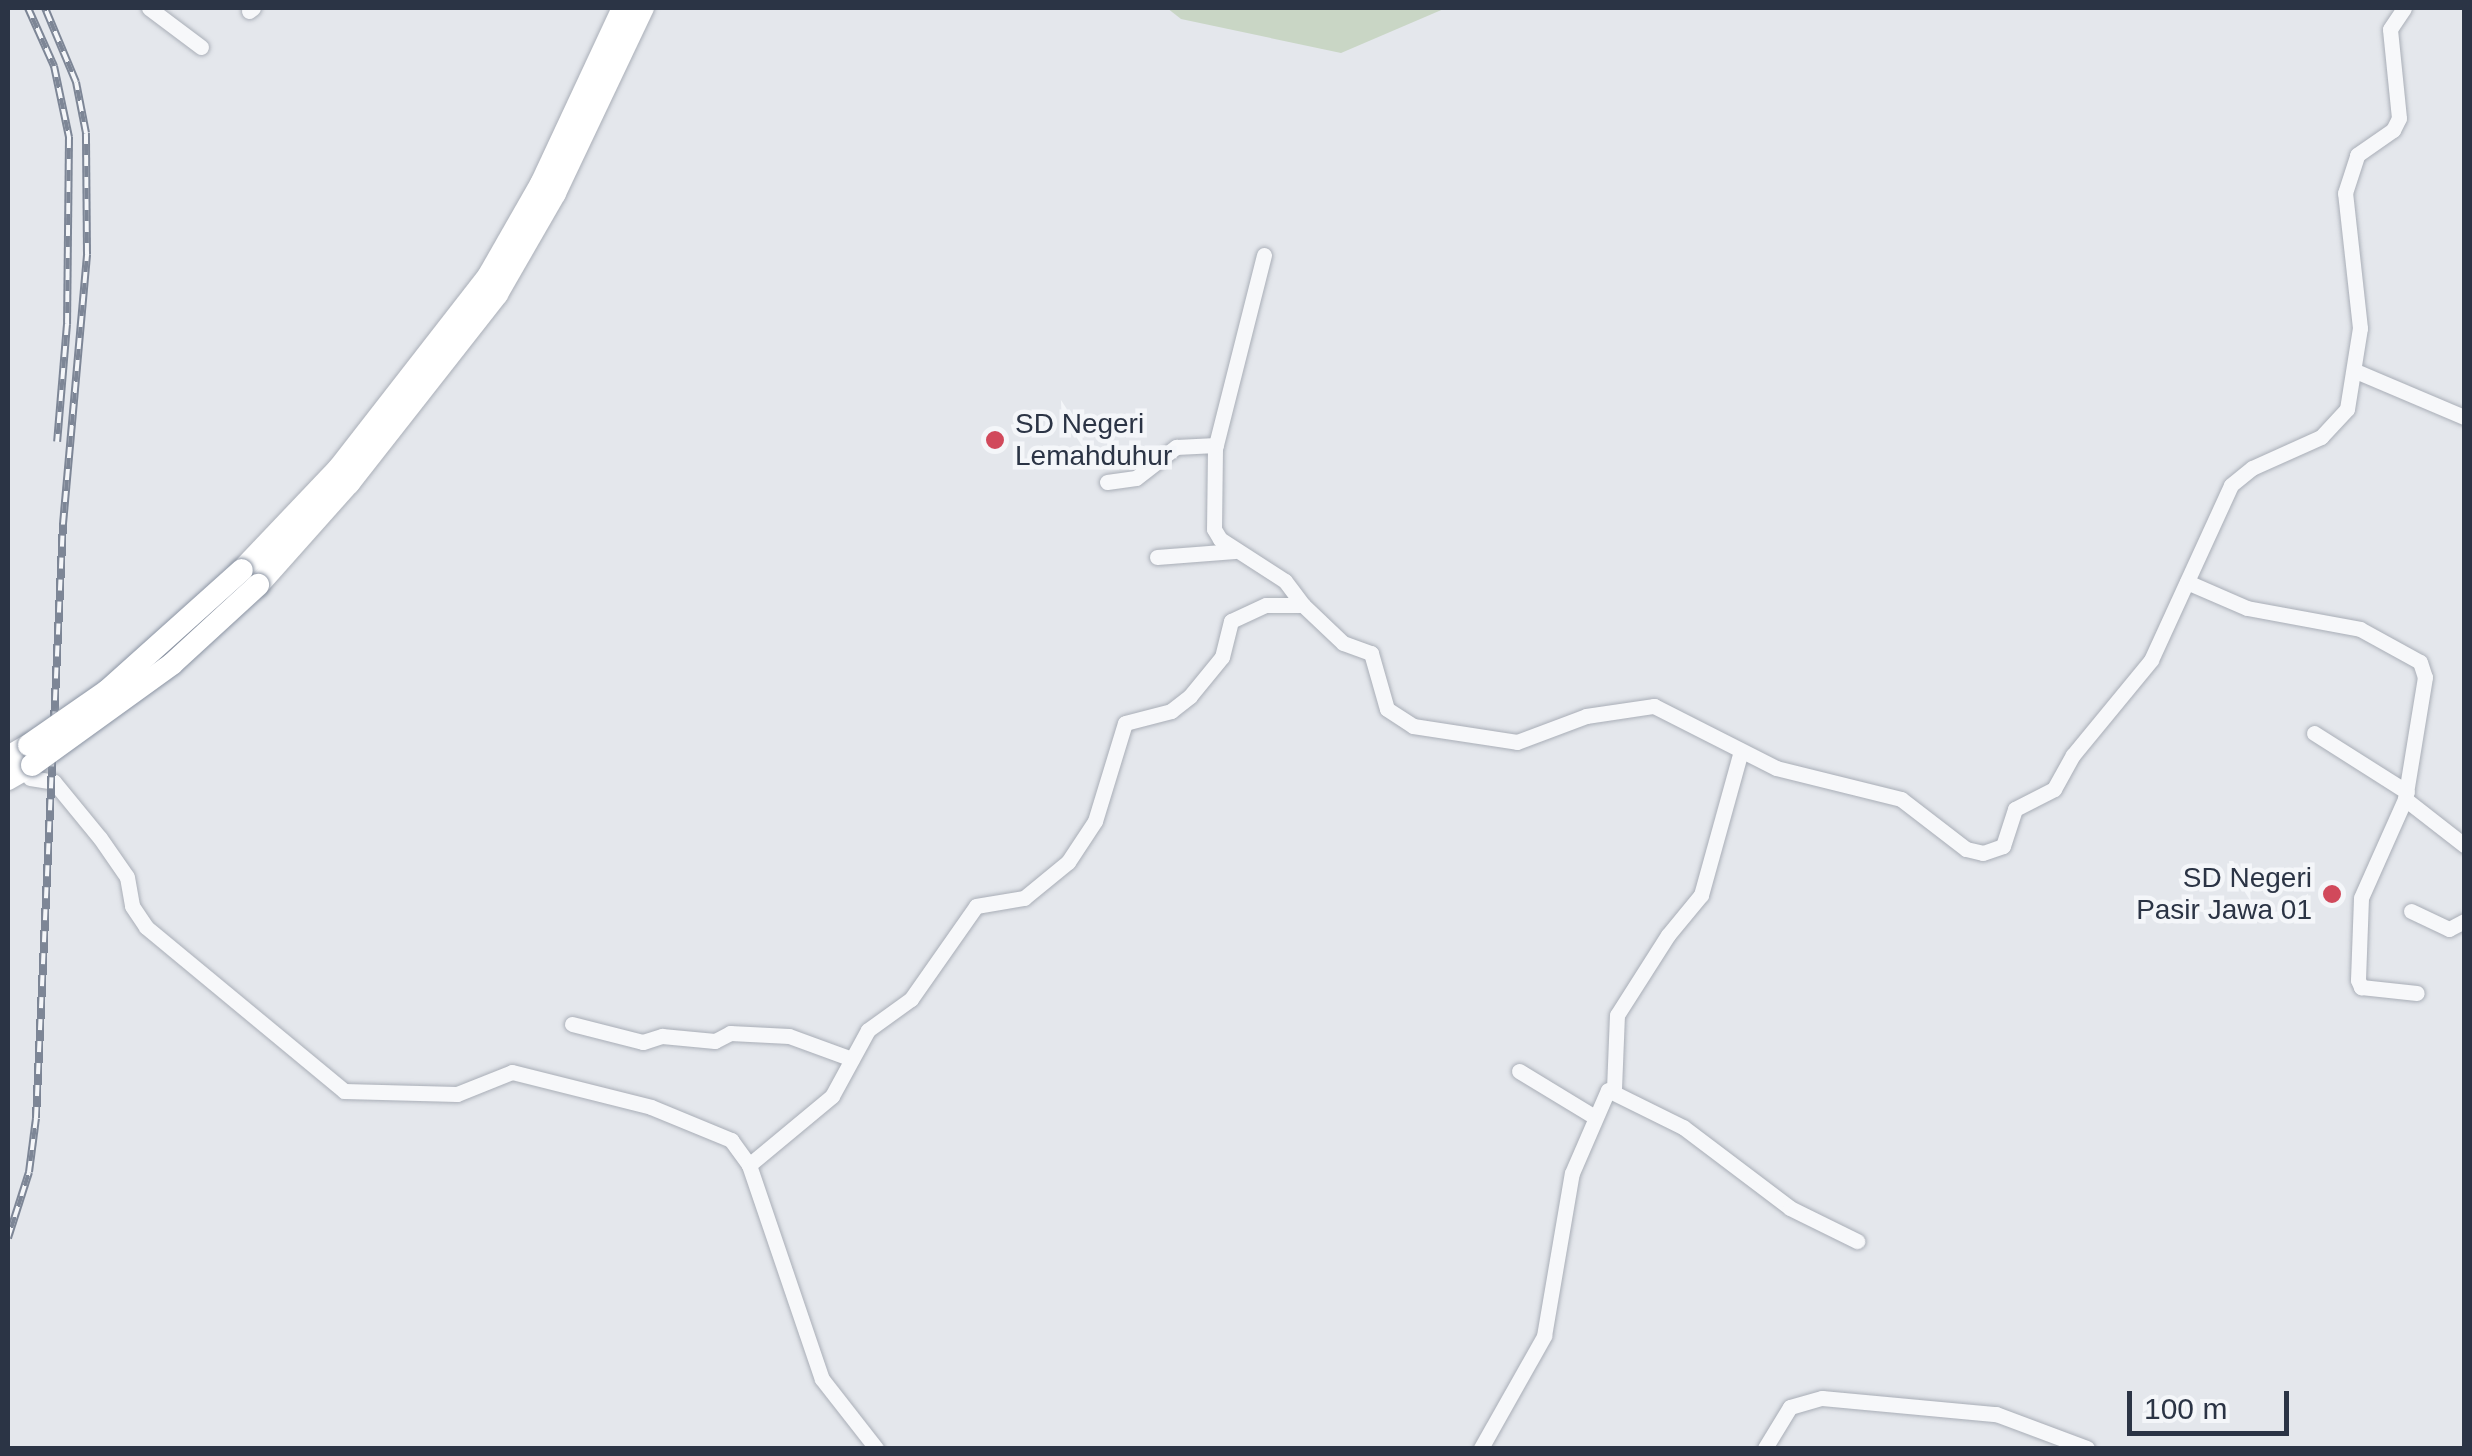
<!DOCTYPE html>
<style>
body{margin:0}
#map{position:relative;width:2472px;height:1456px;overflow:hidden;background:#e4e7ec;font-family:Helvetica,sans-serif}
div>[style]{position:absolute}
.green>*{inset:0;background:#c9d6c5}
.roads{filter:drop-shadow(0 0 2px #a9aeb7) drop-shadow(0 0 2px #a9aeb7)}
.minor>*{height:15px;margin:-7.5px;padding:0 7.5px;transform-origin:7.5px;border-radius:7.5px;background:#f7f8fa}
.highway>*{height:22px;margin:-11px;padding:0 11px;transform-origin:11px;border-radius:11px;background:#fff}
.rail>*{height:8px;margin-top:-4px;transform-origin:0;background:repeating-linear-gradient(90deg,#f4f6f9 0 11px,#7d8696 0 22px);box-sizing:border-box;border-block:2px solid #7d8696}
.bridges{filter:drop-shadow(0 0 2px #8b94a3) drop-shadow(0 0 2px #8b94a3)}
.highway-bridge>*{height:22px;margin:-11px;padding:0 11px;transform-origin:11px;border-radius:11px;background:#fff}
.dots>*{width:28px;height:28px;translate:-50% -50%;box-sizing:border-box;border:5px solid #f4f6f9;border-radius:50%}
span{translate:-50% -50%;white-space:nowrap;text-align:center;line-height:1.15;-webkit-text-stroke:9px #f4f6f9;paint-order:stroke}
.poi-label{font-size:28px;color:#2b3445}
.left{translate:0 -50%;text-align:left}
.right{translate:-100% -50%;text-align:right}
.frame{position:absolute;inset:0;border:10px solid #2b3445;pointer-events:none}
.scale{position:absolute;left:2127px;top:1391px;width:162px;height:45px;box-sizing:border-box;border:5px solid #2b3445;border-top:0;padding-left:12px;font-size:30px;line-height:35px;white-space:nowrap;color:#2b3445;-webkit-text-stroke:8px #f4f6f9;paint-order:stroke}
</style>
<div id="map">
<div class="green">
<i style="clip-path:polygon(1167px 8px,1446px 8px,1341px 53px,1181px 19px)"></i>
</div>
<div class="roads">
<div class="minor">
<i style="left:149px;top:8px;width:65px;rotate:36.9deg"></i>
<i style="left:249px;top:11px;width:5px;rotate:-37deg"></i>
<i style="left:1264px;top:255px;width:200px;rotate:104.2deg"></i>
<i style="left:1215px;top:449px;width:80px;rotate:90.7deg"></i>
<i style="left:1214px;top:529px;width:12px;rotate:59deg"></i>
<i style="left:1220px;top:539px;width:77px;rotate:32.9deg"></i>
<i style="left:1285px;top:581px;width:30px;rotate:53deg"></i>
<i style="left:2358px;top:372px;width:115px;rotate:23deg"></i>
<i style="left:1107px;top:482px;width:29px;rotate:-8deg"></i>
<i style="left:1136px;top:478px;width:51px;rotate:-37.8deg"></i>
<i style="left:1176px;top:447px;width:40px;rotate:-2.9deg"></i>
<i style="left:1157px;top:557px;width:78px;rotate:-4.4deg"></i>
<i style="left:2187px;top:582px;width:65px;rotate:23.4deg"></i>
<i style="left:2247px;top:608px;width:115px;rotate:10.5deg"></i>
<i style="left:2360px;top:629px;width:68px;rotate:28.8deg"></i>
<i style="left:2420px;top:662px;width:16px;rotate:72deg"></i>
<i style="left:2425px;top:677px;width:124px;rotate:99.3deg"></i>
<i style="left:2405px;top:799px;width:75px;rotate:37.9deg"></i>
<i style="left:2314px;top:733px;width:110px;rotate:32.4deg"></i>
<i style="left:30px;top:778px;width:24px;rotate:9deg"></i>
<i style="left:54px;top:782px;width:72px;rotate:50.6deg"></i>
<i style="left:100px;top:838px;width:47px;rotate:55.3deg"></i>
<i style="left:127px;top:877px;width:29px;rotate:80deg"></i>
<i style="left:132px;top:906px;width:25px;rotate:56deg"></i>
<i style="left:146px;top:927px;width:257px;rotate:39.6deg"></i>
<i style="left:344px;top:1091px;width:113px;rotate:1.5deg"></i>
<i style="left:457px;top:1094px;width:59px;rotate:-21.8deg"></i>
<i style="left:512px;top:1072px;width:143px;rotate:14.1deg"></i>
<i style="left:651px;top:1107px;width:87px;rotate:22.4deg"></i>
<i style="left:731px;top:1140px;width:31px;rotate:54deg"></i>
<i style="left:749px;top:1165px;width:226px;rotate:71.2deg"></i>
<i style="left:822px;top:1379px;width:88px;rotate:52deg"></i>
<i style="left:2405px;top:799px;width:108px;rotate:114deg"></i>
<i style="left:2361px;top:898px;width:82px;rotate:92.1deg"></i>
<i style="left:2358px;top:980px;width:8px;rotate:67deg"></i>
<i style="left:2361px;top:987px;width:56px;rotate:6.1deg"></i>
<i style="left:2411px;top:911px;width:42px;rotate:25.3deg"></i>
<i style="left:2449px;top:929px;width:17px;rotate:-28deg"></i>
<i style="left:572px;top:1024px;width:73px;rotate:14.2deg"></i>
<i style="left:643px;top:1042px;width:20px;rotate:-18deg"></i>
<i style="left:662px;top:1036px;width:53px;rotate:5.4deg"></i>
<i style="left:715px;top:1041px;width:17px;rotate:-28deg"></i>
<i style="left:730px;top:1033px;width:59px;rotate:2.9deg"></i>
<i style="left:789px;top:1036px;width:67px;rotate:20.1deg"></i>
<i style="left:1519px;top:1071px;width:87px;rotate:31.3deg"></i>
<i style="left:1614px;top:1089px;width:74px;rotate:-87.7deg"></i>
<i style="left:1617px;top:1015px;width:95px;rotate:-57.5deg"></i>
<i style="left:1668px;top:935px;width:52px;rotate:-50.5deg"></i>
<i style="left:1701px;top:895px;width:149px;rotate:-74.5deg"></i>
<i style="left:749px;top:1165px;width:108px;rotate:-39.7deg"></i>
<i style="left:832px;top:1096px;width:75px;rotate:-61.4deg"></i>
<i style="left:868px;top:1030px;width:53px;rotate:-35.8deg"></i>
<i style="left:911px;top:999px;width:113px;rotate:-55deg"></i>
<i style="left:976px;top:906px;width:49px;rotate:-9.5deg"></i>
<i style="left:1024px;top:898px;width:57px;rotate:-39.3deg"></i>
<i style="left:1068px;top:862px;width:49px;rotate:-56.6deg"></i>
<i style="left:1095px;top:821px;width:102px;rotate:-73deg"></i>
<i style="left:1125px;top:723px;width:48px;rotate:-14.6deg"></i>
<i style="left:1171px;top:711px;width:24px;rotate:-38deg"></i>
<i style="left:1190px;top:696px;width:50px;rotate:-50.6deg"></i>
<i style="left:1222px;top:657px;width:37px;rotate:-76deg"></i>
<i style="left:1231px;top:621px;width:38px;rotate:-25deg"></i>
<i style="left:1266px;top:605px;width:37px"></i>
<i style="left:1303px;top:605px;width:55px;rotate:43.5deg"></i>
<i style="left:1343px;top:643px;width:30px;rotate:20deg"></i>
<i style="left:1371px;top:653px;width:58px;rotate:74.1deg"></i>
<i style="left:1387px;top:709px;width:31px;rotate:33deg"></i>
<i style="left:1413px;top:726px;width:105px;rotate:8.7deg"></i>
<i style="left:1517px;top:742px;width:74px;rotate:-20.6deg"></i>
<i style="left:1586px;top:716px;width:69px;rotate:-8.4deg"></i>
<i style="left:1654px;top:706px;width:137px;rotate:26.9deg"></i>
<i style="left:1776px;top:768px;width:129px;rotate:13.9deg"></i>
<i style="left:1901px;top:799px;width:82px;rotate:37.6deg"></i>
<i style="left:1966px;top:849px;width:17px;rotate:13deg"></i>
<i style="left:1983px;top:853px;width:21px;rotate:-19deg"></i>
<i style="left:2003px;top:846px;width:39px;rotate:-72deg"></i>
<i style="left:2015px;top:809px;width:44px;rotate:-27.1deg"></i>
<i style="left:2054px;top:789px;width:39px;rotate:-61deg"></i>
<i style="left:2073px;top:755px;width:123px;rotate:-50.6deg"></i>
<i style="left:2151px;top:660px;width:192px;rotate:-65.4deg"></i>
<i style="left:2231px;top:485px;width:27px;rotate:-39deg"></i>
<i style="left:2252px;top:468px;width:76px;rotate:-24.2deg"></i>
<i style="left:2321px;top:437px;width:38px;rotate:-47deg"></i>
<i style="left:2347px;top:409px;width:82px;rotate:-80.9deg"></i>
<i style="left:2360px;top:328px;width:136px;rotate:-96.3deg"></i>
<i style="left:2345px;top:193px;width:40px;rotate:-72deg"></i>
<i style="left:2357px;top:155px;width:44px;rotate:-34.8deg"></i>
<i style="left:2393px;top:130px;width:13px;rotate:-63deg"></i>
<i style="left:2399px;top:118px;width:89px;rotate:-95.8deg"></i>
<i style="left:2390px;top:29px;width:25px;rotate:-56deg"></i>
<i style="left:1481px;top:1448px;width:129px;rotate:-60.6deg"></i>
<i style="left:1544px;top:1336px;width:165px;rotate:-80.3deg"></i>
<i style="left:1572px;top:1173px;width:90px;rotate:-66.6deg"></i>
<i style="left:1608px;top:1090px;width:84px;rotate:26.3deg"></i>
<i style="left:1683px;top:1127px;width:134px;rotate:37.1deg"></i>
<i style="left:1790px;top:1208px;width:75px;rotate:26.2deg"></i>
<i style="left:1765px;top:1448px;width:48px;rotate:-58.6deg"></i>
<i style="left:1790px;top:1407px;width:33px;rotate:-16deg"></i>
<i style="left:1822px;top:1398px;width:175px;rotate:5.3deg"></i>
<i style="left:1996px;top:1414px;width:97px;rotate:20.5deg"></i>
</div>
<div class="highway">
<i style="left:242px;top:570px;width:141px;rotate:-46.4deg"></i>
<i style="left:339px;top:468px;width:244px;rotate:-52.1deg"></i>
<i style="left:489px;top:275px;width:105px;rotate:-60.3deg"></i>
<i style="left:541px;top:184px;width:194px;rotate:-65deg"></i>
<i style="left:258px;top:585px;width:137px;rotate:-48.3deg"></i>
<i style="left:349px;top:483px;width:240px;rotate:-51.9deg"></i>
<i style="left:497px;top:294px;width:116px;rotate:-60.1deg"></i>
<i style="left:555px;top:193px;width:205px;rotate:-64.6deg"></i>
<i style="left:8px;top:757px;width:24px;rotate:-30deg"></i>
<i style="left:8px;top:779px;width:28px;rotate:-30deg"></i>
</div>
</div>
<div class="rail">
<i style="left:28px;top:8px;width:64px;rotate:65.9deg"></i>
<i style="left:54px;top:66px;width:73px;rotate:78.1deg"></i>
<i style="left:69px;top:137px;width:187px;rotate:90.6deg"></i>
<i style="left:67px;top:324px;width:118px;rotate:94.8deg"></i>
<i style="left:8px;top:1238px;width:69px;rotate:-72.3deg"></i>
<i style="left:29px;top:1172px;width:54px;rotate:-82.6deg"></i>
<i style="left:36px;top:1118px;width:595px;rotate:-87.4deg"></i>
<i style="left:63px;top:524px;width:271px;rotate:-84.9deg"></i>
<i style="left:87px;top:254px;width:121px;rotate:-90.5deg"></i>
<i style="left:86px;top:133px;width:52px;rotate:-101.1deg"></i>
<i style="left:76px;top:82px;width:80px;rotate:-112.7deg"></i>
</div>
<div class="bridges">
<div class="highway-bridge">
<i style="left:29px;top:745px;width:95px;rotate:-34.7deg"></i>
<i style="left:107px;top:691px;width:181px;rotate:-41.9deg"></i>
<i style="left:32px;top:765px;width:173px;rotate:-35.8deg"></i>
<i style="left:172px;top:664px;width:117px;rotate:-42.6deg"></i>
</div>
</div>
<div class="dots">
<i style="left:995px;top:440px;background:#d1495b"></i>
<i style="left:2332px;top:894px;background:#d1495b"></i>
</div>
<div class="poi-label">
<span class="left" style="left:1015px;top:440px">SD Negeri<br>Lemahduhur</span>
<span class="right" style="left:2312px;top:894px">SD Negeri<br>Pasir Jawa 01</span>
</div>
<div class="frame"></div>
<div class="scale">100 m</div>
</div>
